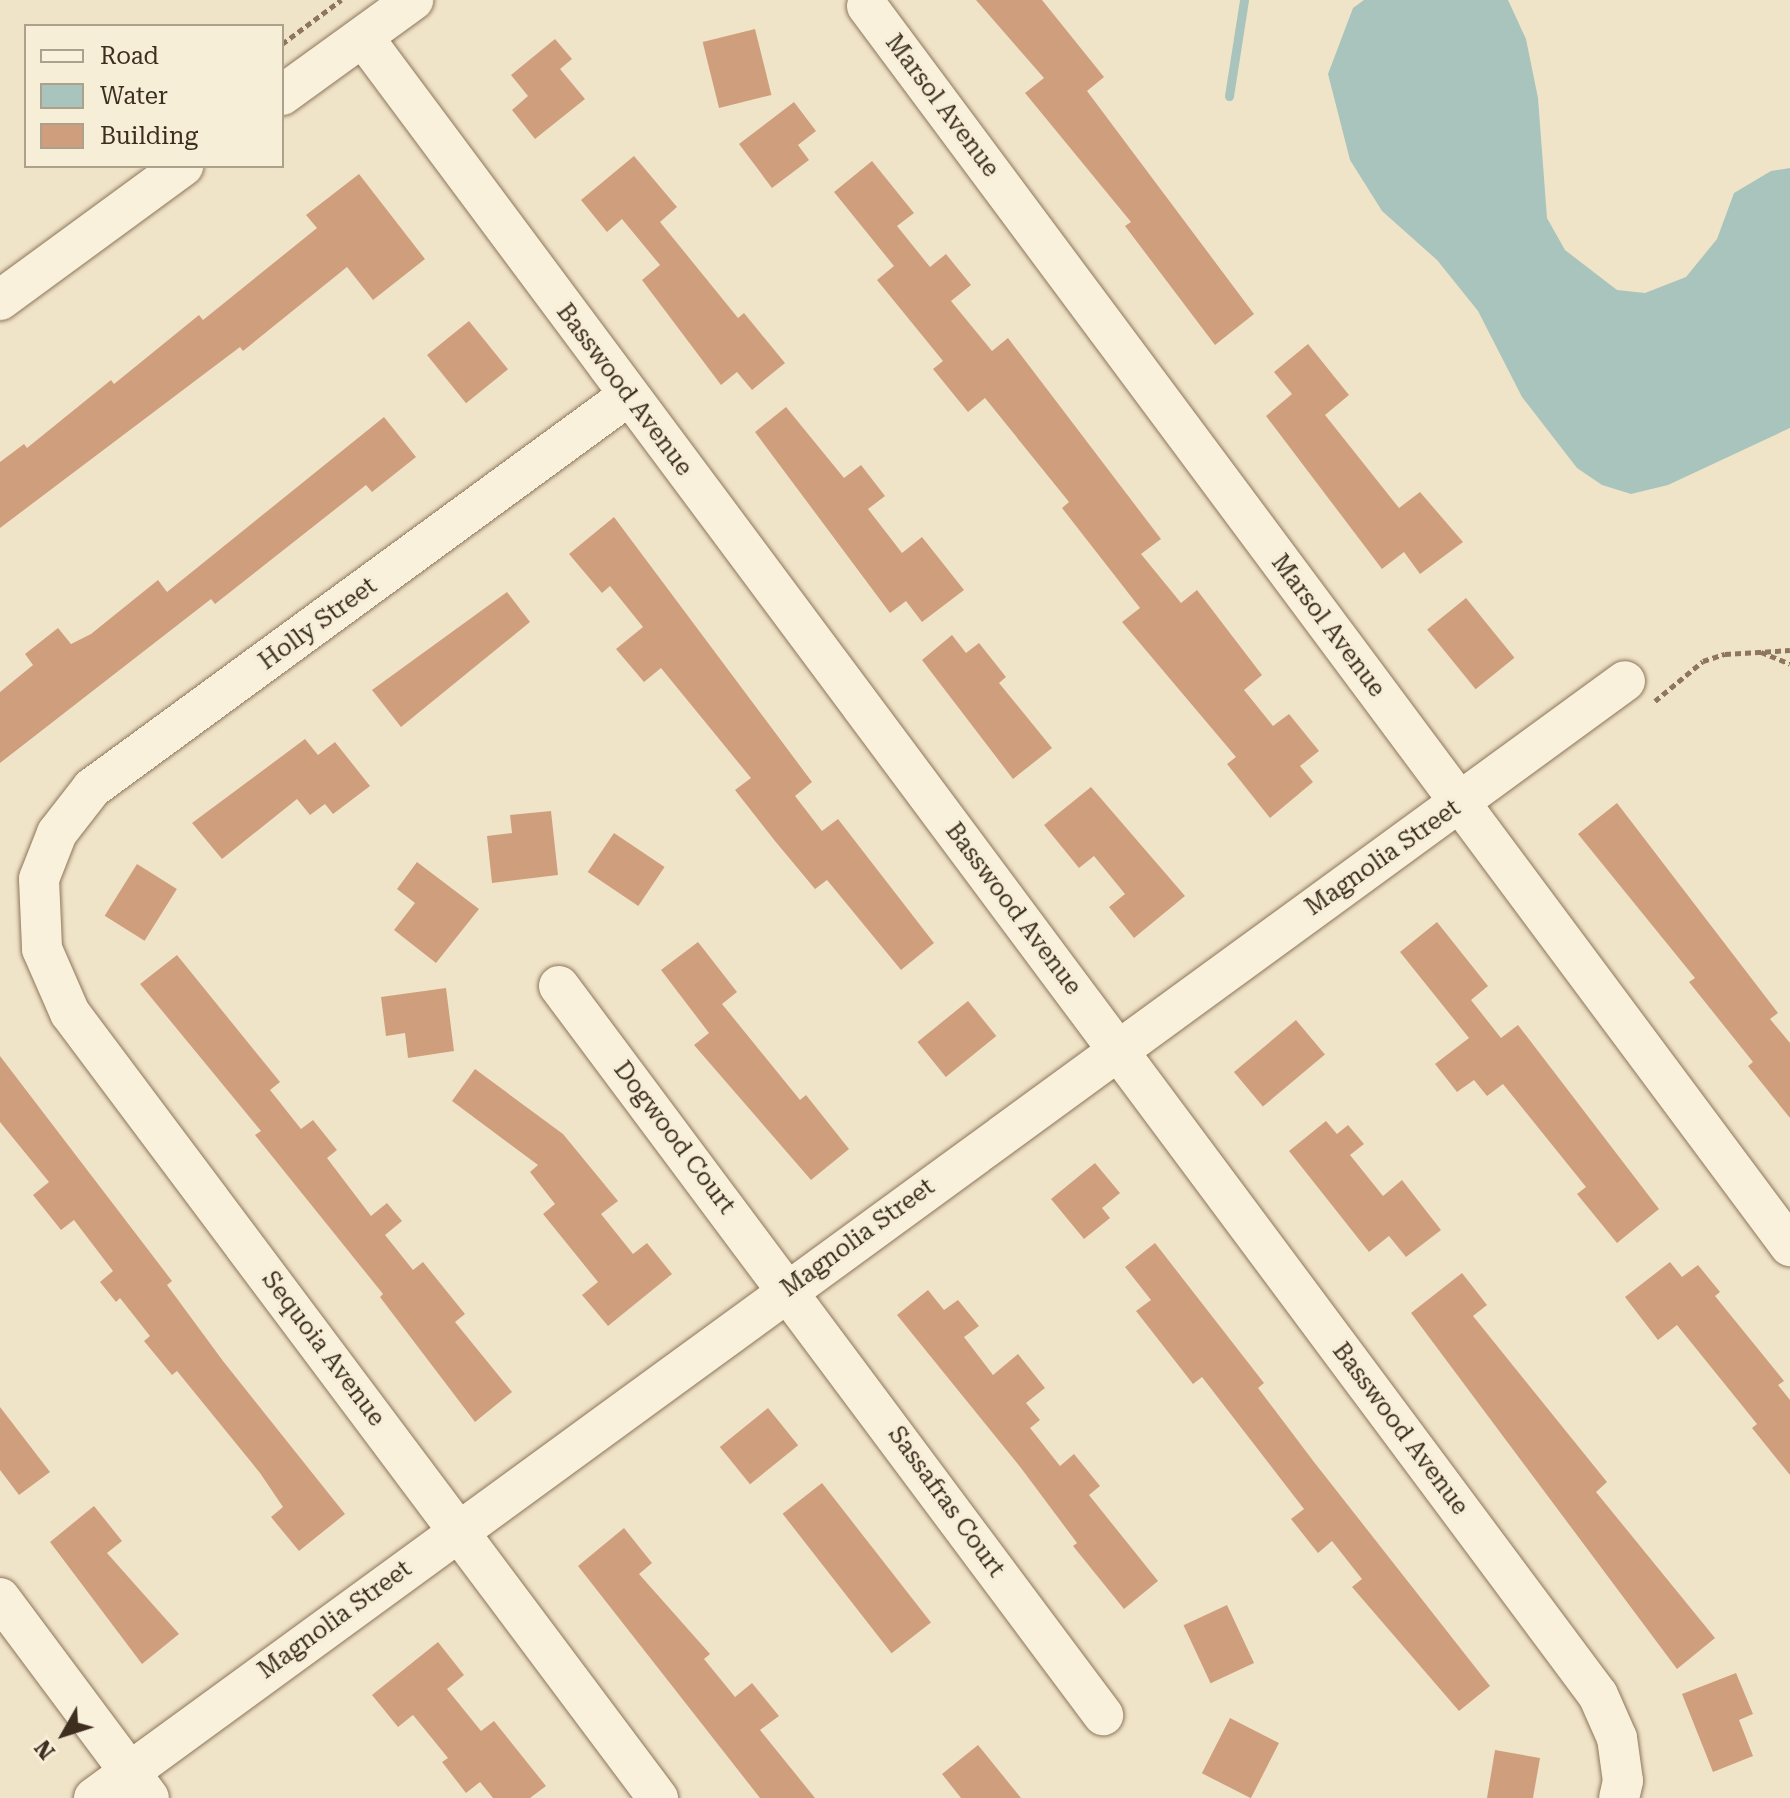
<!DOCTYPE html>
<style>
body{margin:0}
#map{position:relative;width:1790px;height:1798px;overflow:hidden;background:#f0e4c8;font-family:"Roboto Serif",serif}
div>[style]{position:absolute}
.water>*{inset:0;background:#a9c4bc}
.stream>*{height:9px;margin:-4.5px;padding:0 4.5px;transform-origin:4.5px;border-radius:4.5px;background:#a9c4bc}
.building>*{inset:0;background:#cf9f7d;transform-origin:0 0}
.path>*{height:5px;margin-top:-2.5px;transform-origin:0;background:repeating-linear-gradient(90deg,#8d765c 0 6px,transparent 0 10px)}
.roads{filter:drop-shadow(0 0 2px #8d765c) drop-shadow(0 0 2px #8d765c)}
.minor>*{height:40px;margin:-20px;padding:0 20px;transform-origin:20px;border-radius:20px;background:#faf1dc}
span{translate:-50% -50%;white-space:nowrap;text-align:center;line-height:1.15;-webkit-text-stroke:6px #f7eed8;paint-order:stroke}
.street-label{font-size:24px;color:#3d2e20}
.legend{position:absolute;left:24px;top:24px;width:260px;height:144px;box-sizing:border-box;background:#f7eed8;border:2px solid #ada18e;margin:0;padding:10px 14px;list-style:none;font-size:24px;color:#3d2e20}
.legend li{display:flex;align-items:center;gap:16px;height:40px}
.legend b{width:40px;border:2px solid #ada18e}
.north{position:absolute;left:24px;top:1694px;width:80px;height:80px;-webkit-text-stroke:6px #f7eed8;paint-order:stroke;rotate:231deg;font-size:22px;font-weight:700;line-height:32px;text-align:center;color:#3d2e20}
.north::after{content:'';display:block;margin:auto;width:28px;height:36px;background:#3d2e20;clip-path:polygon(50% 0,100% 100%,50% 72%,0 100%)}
</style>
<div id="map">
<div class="water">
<i style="clip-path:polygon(1364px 0,1508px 0,1526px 39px,1538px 98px,1547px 218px,1565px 250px,1617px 290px,1645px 293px,1686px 277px,1717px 239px,1734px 193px,1771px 171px,1790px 168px,1790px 428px,1668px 485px,1631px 494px,1602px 485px,1577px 468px,1522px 397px,1478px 311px,1437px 260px,1382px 211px,1350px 160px,1328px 74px,1353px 8px)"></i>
</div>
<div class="stream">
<i style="left:1229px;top:96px;width:97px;rotate:-81.1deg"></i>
</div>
<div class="building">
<i style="clip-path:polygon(976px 0,1042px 0,1104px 77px,1087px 91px,1254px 314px,1215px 345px,1125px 226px,1131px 222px,1025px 93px,1044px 78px)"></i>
<i style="left:755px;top:29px;width:68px;height:54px;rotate:76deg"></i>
<i style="clip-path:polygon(555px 39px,572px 59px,560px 69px,585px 99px,535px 139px,512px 110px,528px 96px,511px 75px)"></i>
<i style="clip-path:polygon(794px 102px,816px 131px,798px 145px,809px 160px,772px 188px,739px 144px)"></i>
<i style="clip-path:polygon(634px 156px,677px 207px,660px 222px,738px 318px,744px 313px,785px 363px,752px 390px,737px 372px,721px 385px,642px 280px,660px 265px,622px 219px,607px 232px,581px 200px)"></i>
<i style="clip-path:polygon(872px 161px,914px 213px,897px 226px,930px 267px,946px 254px,971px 285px,951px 301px,992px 351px,1008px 338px,1161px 539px,1141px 554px,1181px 603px,1197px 590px,1262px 675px,1244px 690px,1273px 726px,1289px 714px,1319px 751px,1300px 766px,1313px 782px,1270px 818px,1227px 764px,1236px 757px,1122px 622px,1140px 608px,1062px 508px,1069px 502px,985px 398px,968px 412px,933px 369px,943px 361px,877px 280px,894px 266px,834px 192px)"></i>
<i style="clip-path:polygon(359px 174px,425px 259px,373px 300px,347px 267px,243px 351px,240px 347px,0 528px,0 462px,24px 444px,27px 448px,111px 380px,114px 384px,199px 315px,203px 320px,317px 228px,306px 215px)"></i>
<i style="left:469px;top:321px;width:62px;height:54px;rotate:51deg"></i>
<i style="clip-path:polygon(1308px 344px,1349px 395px,1325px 415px,1399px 508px,1420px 492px,1463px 542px,1420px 574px,1404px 552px,1382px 569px,1266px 416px,1292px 394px,1274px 372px)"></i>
<i style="clip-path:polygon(786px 407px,844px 478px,861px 465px,885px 496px,868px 509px,902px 553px,922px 537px,964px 590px,922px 622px,906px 601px,890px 613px,755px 432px)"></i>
<i style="clip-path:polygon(384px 417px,416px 457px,372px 492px,366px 485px,215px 604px,211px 599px,0 763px,0 692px,33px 665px,25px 654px,58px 628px,71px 644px,91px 634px,158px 580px,167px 592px)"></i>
<i style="clip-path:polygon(614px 517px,812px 782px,795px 796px,822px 831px,838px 819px,934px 943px,901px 970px,827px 880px,815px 889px,775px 841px,735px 790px,751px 778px,661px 668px,644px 682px,616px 649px,643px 627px,610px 586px,602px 593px,569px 554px)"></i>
<i style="clip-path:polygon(507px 592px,530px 622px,401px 727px,372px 690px)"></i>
<i style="left:1466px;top:598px;width:77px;height:50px;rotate:51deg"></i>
<i style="clip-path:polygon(952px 635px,966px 653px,979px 643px,1006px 677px,999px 683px,1052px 748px,1013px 779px,922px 660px)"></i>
<i style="clip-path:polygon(305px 739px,318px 755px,335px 742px,370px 786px,333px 814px,325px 804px,310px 815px,297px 799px,222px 859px,192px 823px)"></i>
<i style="clip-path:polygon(1091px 787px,1185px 896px,1134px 938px,1109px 907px,1125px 894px,1094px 856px,1079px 868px,1044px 825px)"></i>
<i style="clip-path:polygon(1617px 803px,1778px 1013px,1770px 1019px,1790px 1043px,1790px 1118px,1748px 1066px,1753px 1062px,1689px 982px,1695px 978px,1578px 834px)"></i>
<i style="clip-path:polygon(551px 811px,558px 875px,492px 883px,487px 836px,512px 833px,510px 815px)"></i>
<i style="left:614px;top:833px;width:61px;height:47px;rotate:34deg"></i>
<i style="clip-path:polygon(417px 862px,479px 909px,436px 963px,394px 930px,415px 903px,397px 889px)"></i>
<i style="left:137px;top:864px;width:47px;height:61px;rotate:32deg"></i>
<i style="clip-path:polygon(1437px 922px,1488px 986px,1471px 1000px,1501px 1038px,1518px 1025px,1659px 1209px,1617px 1243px,1577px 1194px,1586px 1187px,1503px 1084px,1487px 1096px,1474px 1080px,1457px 1092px,1435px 1064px,1469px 1038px,1400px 952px)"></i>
<i style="clip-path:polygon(698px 942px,737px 992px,722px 1004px,800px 1100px,806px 1095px,849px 1149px,811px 1180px,694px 1045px,709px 1033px,661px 970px)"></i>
<i style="clip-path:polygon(177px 955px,280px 1082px,270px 1090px,301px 1129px,313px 1120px,337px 1150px,327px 1158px,371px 1216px,387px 1203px,402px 1221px,385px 1235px,413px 1270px,423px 1262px,465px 1314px,455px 1322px,512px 1392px,475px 1422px,380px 1297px,383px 1294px,255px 1135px,261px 1131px,140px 984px)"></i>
<i style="clip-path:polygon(446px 988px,454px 1051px,408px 1058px,405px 1033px,386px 1036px,381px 997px)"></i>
<i style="left:968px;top:1001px;width:45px;height:65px;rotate:51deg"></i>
<i style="left:1296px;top:1020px;width:45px;height:81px;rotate:50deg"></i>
<i style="clip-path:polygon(0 1056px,172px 1281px,167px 1285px,223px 1361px,345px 1514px,299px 1551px,271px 1517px,283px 1507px,260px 1473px,177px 1371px,172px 1375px,144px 1341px,150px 1336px,120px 1298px,116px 1302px,100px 1282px,113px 1271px,74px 1220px,61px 1230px,33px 1195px,49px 1182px,0 1122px)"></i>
<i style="clip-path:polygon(475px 1069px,563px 1134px,618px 1201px,601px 1214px,633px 1254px,647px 1243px,672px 1274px,608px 1326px,582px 1295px,598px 1282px,543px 1214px,555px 1204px,530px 1172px,538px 1165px,452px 1101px)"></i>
<i style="clip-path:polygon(1326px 1121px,1337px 1134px,1348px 1125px,1364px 1144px,1350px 1155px,1383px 1196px,1402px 1180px,1441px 1230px,1406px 1257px,1389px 1236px,1369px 1252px,1289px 1151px)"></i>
<i style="clip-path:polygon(1095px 1163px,1120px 1193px,1102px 1208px,1110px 1218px,1084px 1239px,1051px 1199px)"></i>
<i style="clip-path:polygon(1155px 1243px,1264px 1383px,1258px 1388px,1314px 1462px,1490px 1686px,1459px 1711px,1352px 1587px,1362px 1579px,1332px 1541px,1318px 1553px,1291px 1519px,1304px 1509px,1202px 1377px,1193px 1384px,1136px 1311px,1151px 1300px,1125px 1267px)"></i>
<i style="clip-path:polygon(1670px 1262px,1682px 1277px,1698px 1265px,1720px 1292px,1715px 1296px,1784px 1381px,1778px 1385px,1790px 1400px,1790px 1475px,1752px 1428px,1757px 1424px,1677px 1325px,1658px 1340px,1625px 1297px)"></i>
<i style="clip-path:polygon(1462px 1273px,1487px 1305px,1473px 1316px,1607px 1482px,1596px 1492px,1715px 1638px,1677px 1669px,1411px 1313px)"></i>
<i style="clip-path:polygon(928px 1290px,944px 1310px,958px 1300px,979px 1326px,964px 1337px,993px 1375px,1018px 1354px,1045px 1388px,1026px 1403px,1040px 1420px,1030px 1428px,1060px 1466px,1074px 1454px,1100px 1486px,1089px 1495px,1158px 1581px,1124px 1609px,1073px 1546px,1077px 1543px,1021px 1468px,897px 1315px)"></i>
<i style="clip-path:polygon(0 1407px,50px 1472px,19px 1495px,0 1470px)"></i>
<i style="left:768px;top:1408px;width:48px;height:62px;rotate:51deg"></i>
<i style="left:822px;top:1483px;width:177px;height:50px;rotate:52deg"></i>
<i style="clip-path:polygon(94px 1506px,122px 1541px,107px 1553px,179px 1634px,142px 1664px,50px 1542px)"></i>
<i style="clip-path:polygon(624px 1528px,652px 1563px,639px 1574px,710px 1654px,704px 1659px,735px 1697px,752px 1683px,779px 1716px,760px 1730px,815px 1798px,760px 1798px,578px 1566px)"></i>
<i style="left:1227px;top:1605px;width:64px;height:48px;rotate:65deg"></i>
<i style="clip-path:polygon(438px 1642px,464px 1675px,447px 1689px,481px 1731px,494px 1721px,546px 1786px,530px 1798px,493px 1798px,480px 1782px,466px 1793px,442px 1762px,448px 1758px,413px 1715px,398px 1727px,372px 1695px)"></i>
<i style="clip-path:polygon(1736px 1673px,1753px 1714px,1739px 1720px,1753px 1756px,1713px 1772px,1682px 1694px)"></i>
<i style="left:1230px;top:1718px;width:55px;height:62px;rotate:27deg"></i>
<i style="clip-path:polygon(978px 1745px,1021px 1798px,961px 1798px,942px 1774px)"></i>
<i style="clip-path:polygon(1495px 1750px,1540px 1758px,1533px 1798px,1487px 1798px)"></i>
</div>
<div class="path">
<i style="left:282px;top:44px;width:74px;rotate:-36.7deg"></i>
<i style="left:1761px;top:652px;width:31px;rotate:22deg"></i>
<i style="left:1655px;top:701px;width:62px;rotate:-39.8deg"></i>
<i style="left:1703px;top:661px;width:23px;rotate:-18deg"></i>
<i style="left:1725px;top:654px;width:65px;rotate:-3.5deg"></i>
</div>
<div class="roads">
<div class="minor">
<i style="left:867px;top:6px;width:1546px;rotate:53.34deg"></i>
<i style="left:363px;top:37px;width:2067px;rotate:53.32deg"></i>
<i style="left:1598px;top:1695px;width:47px;rotate:66.2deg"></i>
<i style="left:1617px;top:1738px;width:43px;rotate:82.1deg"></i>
<i style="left:1623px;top:1781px;width:17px;rotate:103deg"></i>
<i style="left:282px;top:95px;width:162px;rotate:-35.9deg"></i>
<i style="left:0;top:300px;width:227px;rotate:-36.2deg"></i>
<i style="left:628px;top:396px;width:664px;rotate:143.82deg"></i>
<i style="left:92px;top:788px;width:57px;rotate:127.9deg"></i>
<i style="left:57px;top:833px;width:49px;rotate:111.4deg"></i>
<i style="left:39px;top:879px;width:70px;rotate:87.5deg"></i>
<i style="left:42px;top:949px;width:70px;rotate:66.4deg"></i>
<i style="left:70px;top:1013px;width:981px;rotate:53.17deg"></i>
<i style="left:559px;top:986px;width:910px;rotate:53.27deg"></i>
<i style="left:0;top:1598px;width:249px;rotate:53.3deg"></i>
<i style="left:94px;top:1798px;width:1895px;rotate:-36.11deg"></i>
</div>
</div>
<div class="street-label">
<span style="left:942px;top:106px;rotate:53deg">Marsol Avenue</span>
<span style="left:624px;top:390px;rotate:53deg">Basswood Avenue</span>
<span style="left:318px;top:624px;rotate:-36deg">Holly Street</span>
<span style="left:1328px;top:626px;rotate:53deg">Marsol Avenue</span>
<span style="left:1383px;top:858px;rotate:-35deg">Magnolia Street</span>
<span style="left:1013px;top:909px;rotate:53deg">Basswood Avenue</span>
<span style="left:674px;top:1138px;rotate:53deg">Dogwood Court</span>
<span style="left:858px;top:1238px;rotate:-36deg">Magnolia Street</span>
<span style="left:323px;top:1349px;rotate:53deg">Sequoia Avenue</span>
<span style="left:1400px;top:1429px;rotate:53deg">Basswood Avenue</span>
<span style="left:946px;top:1502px;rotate:54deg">Sassafras Court</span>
<span style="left:335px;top:1620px;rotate:-36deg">Magnolia Street</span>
</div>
<ul class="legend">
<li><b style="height:10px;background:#faf1dc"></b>Road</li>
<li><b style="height:22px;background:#a9c4bc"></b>Water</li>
<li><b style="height:22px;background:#cf9f7d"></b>Building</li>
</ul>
<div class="north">N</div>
</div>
